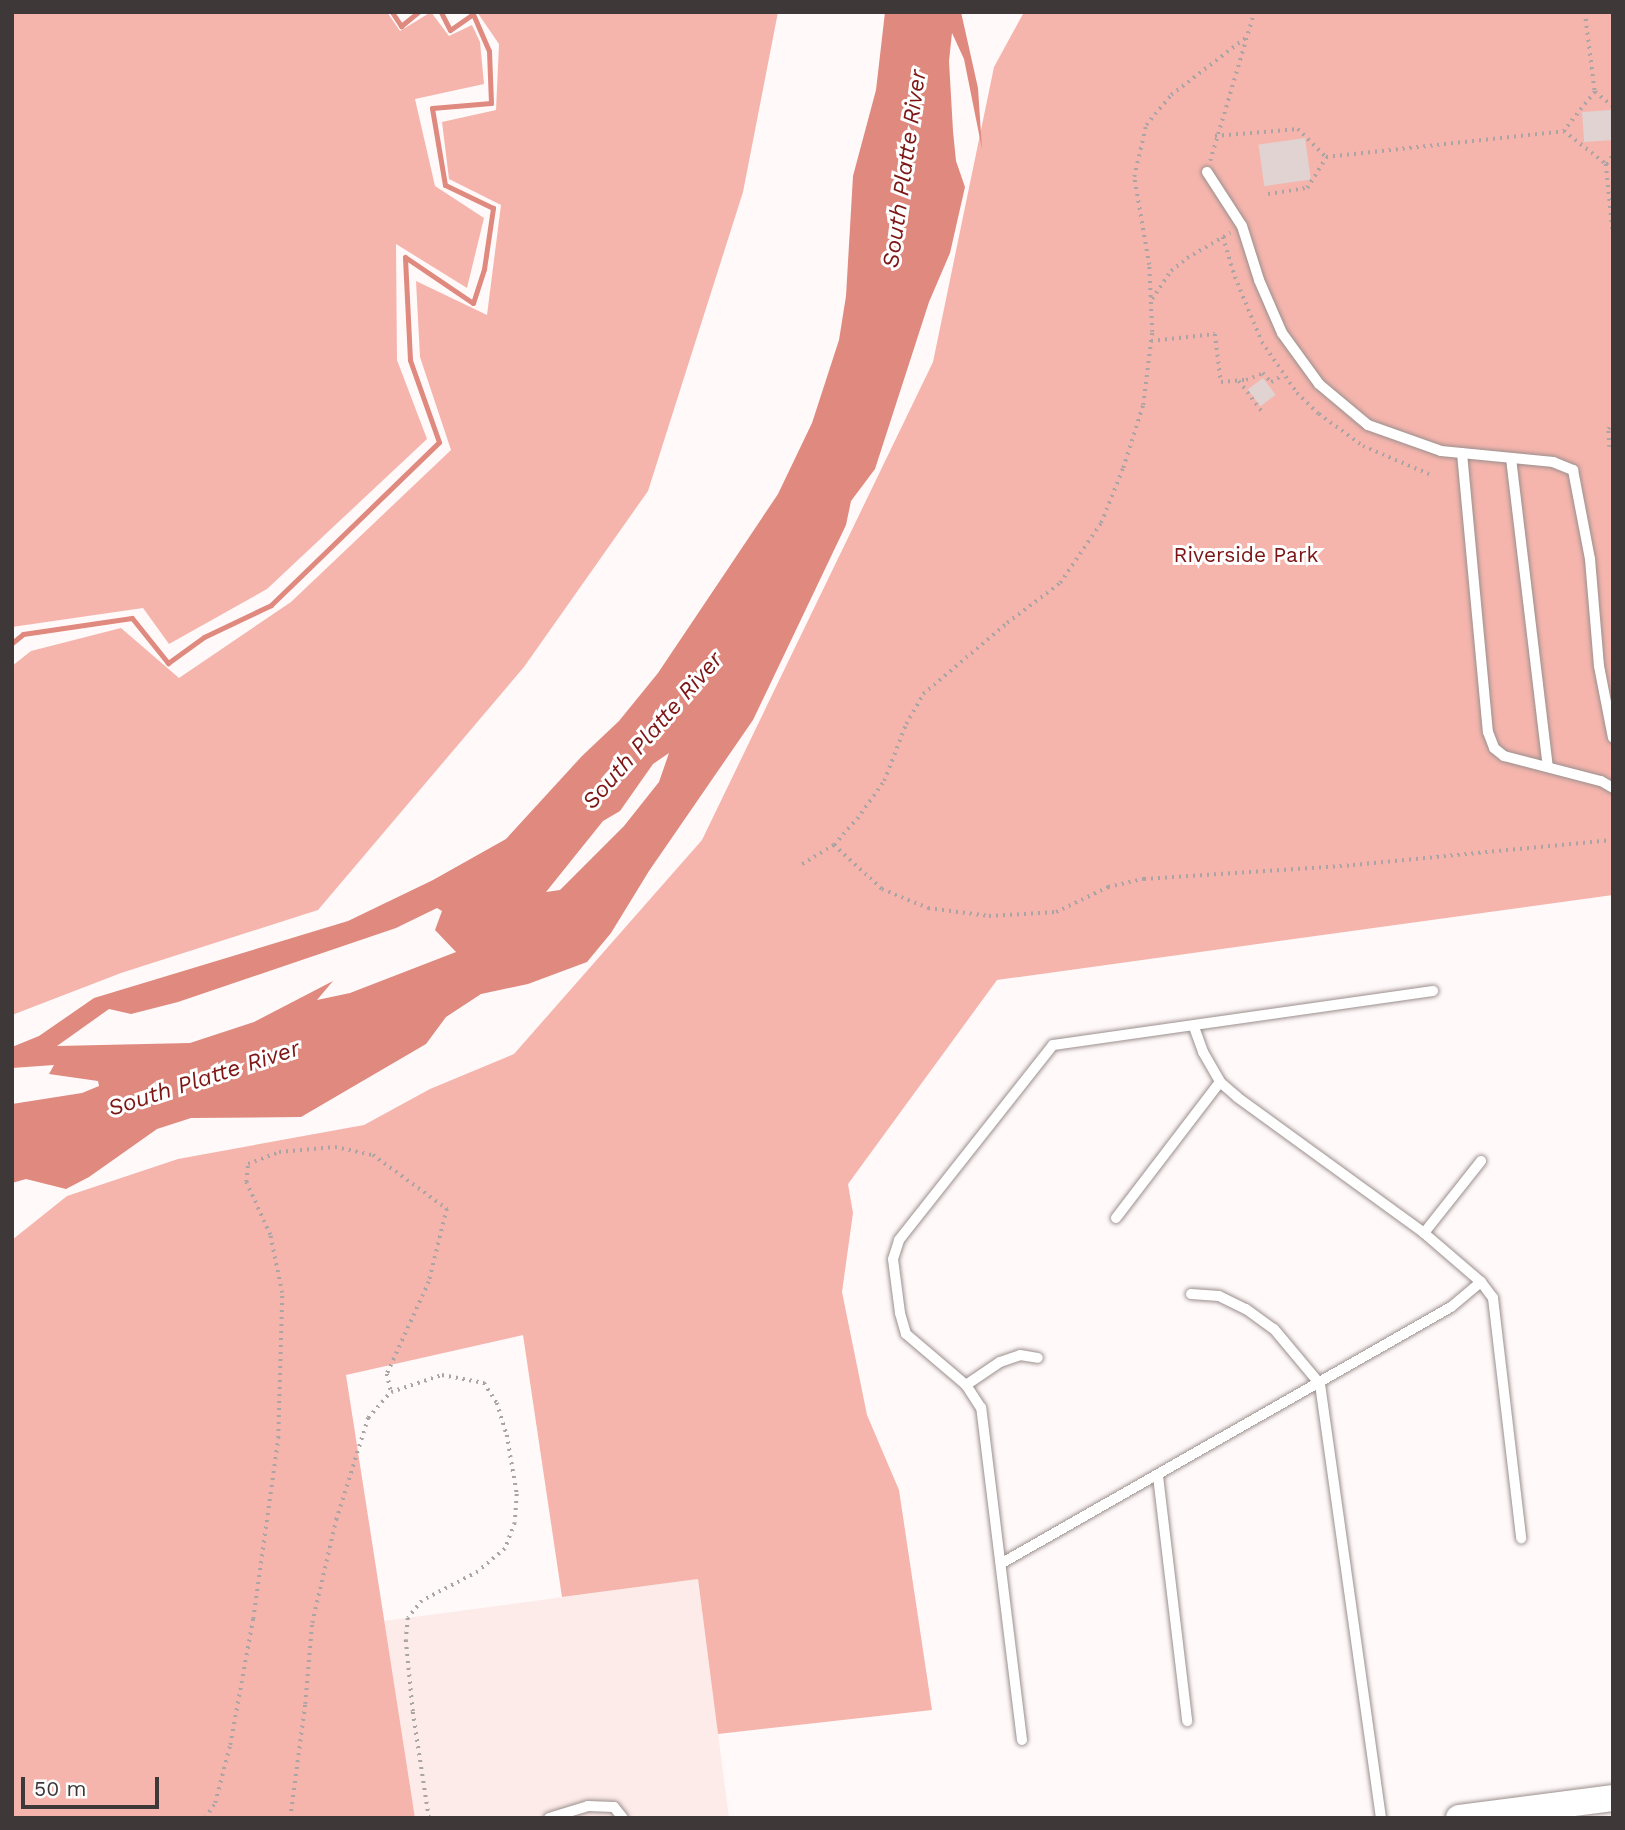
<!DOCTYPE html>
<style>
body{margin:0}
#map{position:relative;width:1625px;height:1830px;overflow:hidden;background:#fff9f9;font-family:"Work Sans",sans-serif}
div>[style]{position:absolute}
.built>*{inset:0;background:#fcebe9}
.green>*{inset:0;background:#f5b5ad}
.water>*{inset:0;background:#df897f}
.stream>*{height:5px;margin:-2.5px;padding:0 2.5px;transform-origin:2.5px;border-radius:2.5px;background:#df897f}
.building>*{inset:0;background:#e0d3d1;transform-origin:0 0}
.path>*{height:3.5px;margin-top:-1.75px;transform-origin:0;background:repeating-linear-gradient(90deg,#aaa4a4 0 2px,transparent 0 7px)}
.roads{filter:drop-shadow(0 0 2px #9b8f8d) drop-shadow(0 0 2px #9b8f8d)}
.lane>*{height:10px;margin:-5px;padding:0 5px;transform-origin:5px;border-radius:5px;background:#fff}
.secondary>*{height:26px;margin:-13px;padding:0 13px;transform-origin:13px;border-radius:13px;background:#fff}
span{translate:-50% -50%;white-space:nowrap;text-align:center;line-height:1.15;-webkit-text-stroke:6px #fff;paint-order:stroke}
.park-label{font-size:21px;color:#7b1414}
.water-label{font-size:23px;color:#7d1615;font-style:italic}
.frame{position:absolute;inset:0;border:14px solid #3e3938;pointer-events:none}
.scale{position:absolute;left:21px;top:1777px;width:138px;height:32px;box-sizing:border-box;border:4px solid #3e3938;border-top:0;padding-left:9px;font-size:21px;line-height:24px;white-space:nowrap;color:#3e3938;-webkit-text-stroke:5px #fff;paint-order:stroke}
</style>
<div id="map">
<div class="built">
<i style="clip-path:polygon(698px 1579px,729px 1818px,415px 1818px,384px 1621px)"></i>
</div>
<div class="green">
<i style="clip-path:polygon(12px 12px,387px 12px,400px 31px,431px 12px,449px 36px,472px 25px,480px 42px,484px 84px,415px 99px,435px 186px,484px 218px,467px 288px,396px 244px,397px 360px,427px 439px,267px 589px,169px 644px,143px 608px,12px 627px)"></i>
<i style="clip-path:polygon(477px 12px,778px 12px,743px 192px,648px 491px,524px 667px,318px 910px,121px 973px,12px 1015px,12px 666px,31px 651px,121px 628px,179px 678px,291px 602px,451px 450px,420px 357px,416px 281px,487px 315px,501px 205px,449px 179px,442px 122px,496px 110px,499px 44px)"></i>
<i style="clip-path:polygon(1024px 12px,1613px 12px,1613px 895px,997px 980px,848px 1184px,853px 1213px,842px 1292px,867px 1415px,899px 1490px,932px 1710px,718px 1734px,698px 1579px,562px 1597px,523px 1335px,346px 1375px,415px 1818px,12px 1818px,12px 1240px,67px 1196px,178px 1159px,364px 1125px,430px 1089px,514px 1054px,702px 840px,933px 362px,994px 67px)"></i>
</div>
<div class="water">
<i style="clip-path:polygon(evenodd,885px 12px,961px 12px,978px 88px,982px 149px,964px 59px,952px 33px,949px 61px,953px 131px,956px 161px,965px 187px,950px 253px,929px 302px,875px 469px,851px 501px,846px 525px,753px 720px,649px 871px,611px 933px,587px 962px,528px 984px,481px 994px,446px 1017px,426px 1044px,301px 1117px,191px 1118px,157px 1129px,89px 1177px,66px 1189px,26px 1179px,12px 1183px,12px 1104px,82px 1093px,99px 1086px,98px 1081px,49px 1074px,54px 1065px,12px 1068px,12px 1047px,39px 1036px,94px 998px,348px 921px,433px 880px,506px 839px,582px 756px,619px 721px,658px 673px,778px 494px,812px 423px,839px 340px,846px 296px,853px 176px,876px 90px,885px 12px,669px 753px,659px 782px,624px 826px,560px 890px,546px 892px,603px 821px,620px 811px,653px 764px,669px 753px,885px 12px,437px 908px,442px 911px,435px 930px,456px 952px,350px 993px,317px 1000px,333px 981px,254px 1022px,190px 1043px,57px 1046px,109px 1009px,131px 1014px,178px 1002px,396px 928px,437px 908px)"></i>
</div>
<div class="stream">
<i style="left:392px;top:12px;width:17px;rotate:57deg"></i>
<i style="left:401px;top:26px;width:22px;rotate:-39deg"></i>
<i style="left:12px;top:643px;width:14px;rotate:-39deg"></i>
<i style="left:23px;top:634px;width:110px;rotate:-8.4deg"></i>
<i style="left:132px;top:618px;width:58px;rotate:51.3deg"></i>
<i style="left:168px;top:663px;width:44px;rotate:-35.8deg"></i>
<i style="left:204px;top:637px;width:74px;rotate:-25.5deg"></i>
<i style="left:271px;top:605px;width:234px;rotate:-44.1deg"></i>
<i style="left:439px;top:442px;width:87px;rotate:-109.5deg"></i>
<i style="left:410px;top:360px;width:103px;rotate:-92.8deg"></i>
<i style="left:405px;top:257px;width:82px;rotate:34.1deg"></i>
<i style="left:473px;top:303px;width:36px;rotate:-72deg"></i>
<i style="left:484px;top:269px;width:62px;rotate:-81.6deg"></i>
<i style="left:493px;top:208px;width:53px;rotate:-154.4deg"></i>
<i style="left:445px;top:185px;width:78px;rotate:-99.6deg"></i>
<i style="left:432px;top:108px;width:59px;rotate:-4.8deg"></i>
<i style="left:491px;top:103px;width:52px;rotate:-92.2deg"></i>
<i style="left:489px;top:51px;width:40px;rotate:-113.4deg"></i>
<i style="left:473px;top:14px;width:28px;rotate:145deg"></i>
<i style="left:450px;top:30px;width:20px;rotate:-117deg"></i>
</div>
<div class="building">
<i style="left:1611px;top:110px;width:30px;height:29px;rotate:86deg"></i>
<i style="left:1305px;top:138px;width:42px;height:47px;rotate:82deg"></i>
<i style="left:1263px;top:378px;width:21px;height:19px;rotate:53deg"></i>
</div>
<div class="path">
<i style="left:1585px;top:12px;width:81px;rotate:82.9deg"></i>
<i style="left:1595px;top:92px;width:23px;rotate:38deg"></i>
<i style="left:1595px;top:92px;width:50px;rotate:128.5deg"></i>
<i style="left:1564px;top:131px;width:53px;rotate:38.2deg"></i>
<i style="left:1606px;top:164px;width:11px;rotate:-52deg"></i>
<i style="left:1215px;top:136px;width:83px;rotate:-4.8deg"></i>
<i style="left:1298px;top:129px;width:40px;rotate:45deg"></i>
<i style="left:1326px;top:157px;width:239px;rotate:-6.2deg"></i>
<i style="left:1210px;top:161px;width:155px;rotate:-73.5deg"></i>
<i style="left:1606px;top:164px;width:70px;rotate:84.3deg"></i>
<i style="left:1268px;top:194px;width:39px;rotate:-9deg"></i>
<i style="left:1307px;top:188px;width:36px;rotate:-58deg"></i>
<i style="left:1223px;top:237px;width:42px;rotate:73.3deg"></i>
<i style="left:1235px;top:277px;width:70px;rotate:67.4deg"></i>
<i style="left:1262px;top:342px;width:62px;rotate:55.5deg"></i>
<i style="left:1297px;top:393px;width:30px;rotate:44deg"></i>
<i style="left:1319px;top:414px;width:54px;rotate:36deg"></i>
<i style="left:1363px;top:446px;width:72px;rotate:23deg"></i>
<i style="left:1152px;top:299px;width:34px;rotate:-56deg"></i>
<i style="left:1171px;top:271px;width:21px;rotate:-39deg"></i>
<i style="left:1187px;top:258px;width:50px;rotate:-30.2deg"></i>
<i style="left:1151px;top:341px;width:64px;rotate:-6.2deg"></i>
<i style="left:1215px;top:334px;width:48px;rotate:82.9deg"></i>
<i style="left:1221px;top:382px;width:25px;rotate:-5deg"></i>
<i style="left:1246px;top:380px;width:18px;rotate:-22deg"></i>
<i style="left:1263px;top:373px;width:12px;rotate:48deg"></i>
<i style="left:1271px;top:382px;width:14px;rotate:-30deg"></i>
<i style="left:1239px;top:381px;width:38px;rotate:53deg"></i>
<i style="left:1609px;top:447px;width:18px;rotate:-93deg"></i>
<i style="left:1608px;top:429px;width:8px;rotate:-50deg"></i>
<i style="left:834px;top:845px;width:65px;rotate:42.5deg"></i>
<i style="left:882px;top:889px;width:50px;rotate:22.4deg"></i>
<i style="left:928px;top:908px;width:62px;rotate:7.5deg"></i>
<i style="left:989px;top:916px;width:67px;rotate:-3.4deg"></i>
<i style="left:1056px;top:912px;width:58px;rotate:-25.7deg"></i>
<i style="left:1108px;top:887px;width:37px;rotate:-13deg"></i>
<i style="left:1144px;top:879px;width:209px;rotate:-3.8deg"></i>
<i style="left:1353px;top:865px;width:261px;rotate:-5.5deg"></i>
<i style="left:802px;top:864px;width:37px;rotate:-31deg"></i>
<i style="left:834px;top:845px;width:35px;rotate:-49deg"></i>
<i style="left:857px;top:819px;width:47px;rotate:-54.6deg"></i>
<i style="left:884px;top:781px;width:61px;rotate:-68.9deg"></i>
<i style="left:906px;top:724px;width:34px;rotate:-60deg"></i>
<i style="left:923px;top:694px;width:110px;rotate:-40.2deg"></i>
<i style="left:1007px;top:623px;width:66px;rotate:-37deg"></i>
<i style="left:1060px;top:583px;width:73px;rotate:-55.7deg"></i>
<i style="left:1101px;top:523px;width:59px;rotate:-68.2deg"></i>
<i style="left:1123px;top:468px;width:66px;rotate:-72.4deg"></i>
<i style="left:1143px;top:405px;width:74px;rotate:-83deg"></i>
<i style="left:1152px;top:332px;width:67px;rotate:-92.6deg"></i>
<i style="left:1149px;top:265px;width:89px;rotate:-99.7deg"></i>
<i style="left:1134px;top:177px;width:53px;rotate:-77deg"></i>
<i style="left:1146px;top:125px;width:39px;rotate:-50deg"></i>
<i style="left:1171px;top:95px;width:97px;rotate:-37.5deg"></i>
<i style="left:205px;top:1818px;width:18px;rotate:-56deg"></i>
<i style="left:215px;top:1803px;width:60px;rotate:-75.5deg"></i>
<i style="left:230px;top:1745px;width:128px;rotate:-79.7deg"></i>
<i style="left:253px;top:1619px;width:183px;rotate:-82.1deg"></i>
<i style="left:278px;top:1438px;width:145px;rotate:-88.4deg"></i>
<i style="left:282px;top:1293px;width:59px;rotate:-101.7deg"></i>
<i style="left:270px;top:1235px;width:58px;rotate:-114.4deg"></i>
<i style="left:246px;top:1182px;width:18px;rotate:-84deg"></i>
<i style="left:248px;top:1164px;width:33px;rotate:-21deg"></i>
<i style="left:279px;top:1152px;width:56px;rotate:-5.1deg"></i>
<i style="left:335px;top:1147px;width:39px;rotate:12deg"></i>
<i style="left:373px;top:1155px;width:92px;rotate:36.1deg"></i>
<i style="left:447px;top:1209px;width:75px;rotate:103.9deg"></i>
<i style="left:429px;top:1282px;width:101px;rotate:114.5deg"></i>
<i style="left:387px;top:1374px;width:18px;rotate:77deg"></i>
<i style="left:290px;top:1818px;width:115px;rotate:-82.5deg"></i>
<i style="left:305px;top:1704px;width:81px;rotate:-85.1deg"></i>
<i style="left:312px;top:1623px;width:106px;rotate:-76.9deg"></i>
<i style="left:336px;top:1520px;width:107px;rotate:-72.6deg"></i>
<i style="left:368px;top:1418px;width:35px;rotate:-49deg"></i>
<i style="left:391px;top:1392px;width:54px;rotate:-18.4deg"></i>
<i style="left:442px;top:1375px;width:43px;rotate:10.8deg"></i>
<i style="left:484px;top:1383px;width:24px;rotate:57deg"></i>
<i style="left:497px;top:1403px;width:34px;rotate:73deg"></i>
<i style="left:507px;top:1435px;width:60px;rotate:80.4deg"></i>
<i style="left:517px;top:1494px;width:29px;rotate:94deg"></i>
<i style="left:515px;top:1523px;width:28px;rotate:111deg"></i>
<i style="left:505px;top:1549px;width:35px;rotate:140deg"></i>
<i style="left:478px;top:1572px;width:63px;rotate:152.6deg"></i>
<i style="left:422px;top:1601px;width:22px;rotate:129deg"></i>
<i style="left:408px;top:1618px;width:22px;rotate:95deg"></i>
<i style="left:406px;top:1640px;width:72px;rotate:84.4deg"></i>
<i style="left:413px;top:1712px;width:107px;rotate:81.4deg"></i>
</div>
<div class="roads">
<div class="lane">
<i style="left:1207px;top:172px;width:64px;rotate:57.1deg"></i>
<i style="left:1242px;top:226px;width:57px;rotate:72.5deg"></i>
<i style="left:1259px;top:280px;width:58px;rotate:66.5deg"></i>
<i style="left:1282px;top:333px;width:63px;rotate:54deg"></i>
<i style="left:1319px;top:384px;width:64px;rotate:39.9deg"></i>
<i style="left:1368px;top:425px;width:77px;rotate:19.6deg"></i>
<i style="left:1441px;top:451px;width:113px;rotate:5.6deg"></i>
<i style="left:1553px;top:462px;width:22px;rotate:22deg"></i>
<i style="left:1573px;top:470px;width:91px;rotate:79.2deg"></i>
<i style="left:1590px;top:559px;width:107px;rotate:85.2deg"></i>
<i style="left:1599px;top:666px;width:73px;rotate:79deg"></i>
<i style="left:1462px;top:453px;width:280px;rotate:84.7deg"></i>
<i style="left:1488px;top:732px;width:17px;rotate:69deg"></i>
<i style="left:1494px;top:748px;width:13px;rotate:39deg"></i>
<i style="left:1504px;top:756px;width:100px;rotate:14.5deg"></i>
<i style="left:1601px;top:781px;width:14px;rotate:30deg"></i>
<i style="left:1511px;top:458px;width:311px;rotate:83.2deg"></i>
<i style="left:1194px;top:1027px;width:27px;rotate:70deg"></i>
<i style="left:1203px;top:1052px;width:34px;rotate:60deg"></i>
<i style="left:1220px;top:1082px;width:23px;rotate:41deg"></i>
<i style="left:1237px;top:1097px;width:231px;rotate:36deg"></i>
<i style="left:1424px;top:1233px;width:75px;rotate:40.7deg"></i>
<i style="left:1481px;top:1282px;width:20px;rotate:53deg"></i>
<i style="left:1493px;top:1298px;width:242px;rotate:83.3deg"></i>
<i style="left:1116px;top:1218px;width:171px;rotate:-52.6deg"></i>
<i style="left:1424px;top:1233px;width:92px;rotate:-51.6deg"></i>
<i style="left:1191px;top:1294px;width:28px;rotate:4deg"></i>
<i style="left:1219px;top:1296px;width:30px;rotate:26deg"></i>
<i style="left:1246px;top:1309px;width:34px;rotate:36deg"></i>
<i style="left:1274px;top:1329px;width:72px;rotate:50.1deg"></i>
<i style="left:1320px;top:1384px;width:438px;rotate:82deg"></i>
<i style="left:966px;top:1385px;width:41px;rotate:-34.1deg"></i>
<i style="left:1000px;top:1362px;width:21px;rotate:-19deg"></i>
<i style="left:1020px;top:1355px;width:18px;rotate:9deg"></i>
<i style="left:1158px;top:1476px;width:247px;rotate:83.2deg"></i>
<i style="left:1002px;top:1563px;width:517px;rotate:-29.69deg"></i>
<i style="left:1451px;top:1307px;width:39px;rotate:-40deg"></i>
<i style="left:1022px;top:1740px;width:335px;rotate:-97deg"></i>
<i style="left:981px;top:1408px;width:27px;rotate:-123deg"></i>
<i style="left:966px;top:1385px;width:79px;rotate:-139.6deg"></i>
<i style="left:906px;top:1334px;width:22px;rotate:-106deg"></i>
<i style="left:900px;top:1313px;width:54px;rotate:-97.4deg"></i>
<i style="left:893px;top:1259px;width:20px;rotate:-72deg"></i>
<i style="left:899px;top:1240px;width:248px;rotate:-51.7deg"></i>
<i style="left:1053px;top:1045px;width:384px;rotate:-8.1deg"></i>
<i style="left:549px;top:1818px;width:41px;rotate:-17.1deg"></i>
<i style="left:588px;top:1806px;width:26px;rotate:2deg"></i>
<i style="left:614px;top:1807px;width:14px;rotate:51deg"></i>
</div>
<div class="secondary">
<i style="left:1459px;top:1818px;width:155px;rotate:-7.4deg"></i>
</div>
</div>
<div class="park-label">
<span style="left:1246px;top:555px">Riverside Park</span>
</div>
<div class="water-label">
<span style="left:905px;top:169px;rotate:-82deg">South Platte River</span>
<span style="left:653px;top:731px;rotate:-49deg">South Platte River</span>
<span style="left:204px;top:1079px;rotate:-18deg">South Platte River</span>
</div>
<div class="frame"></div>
<div class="scale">50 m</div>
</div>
